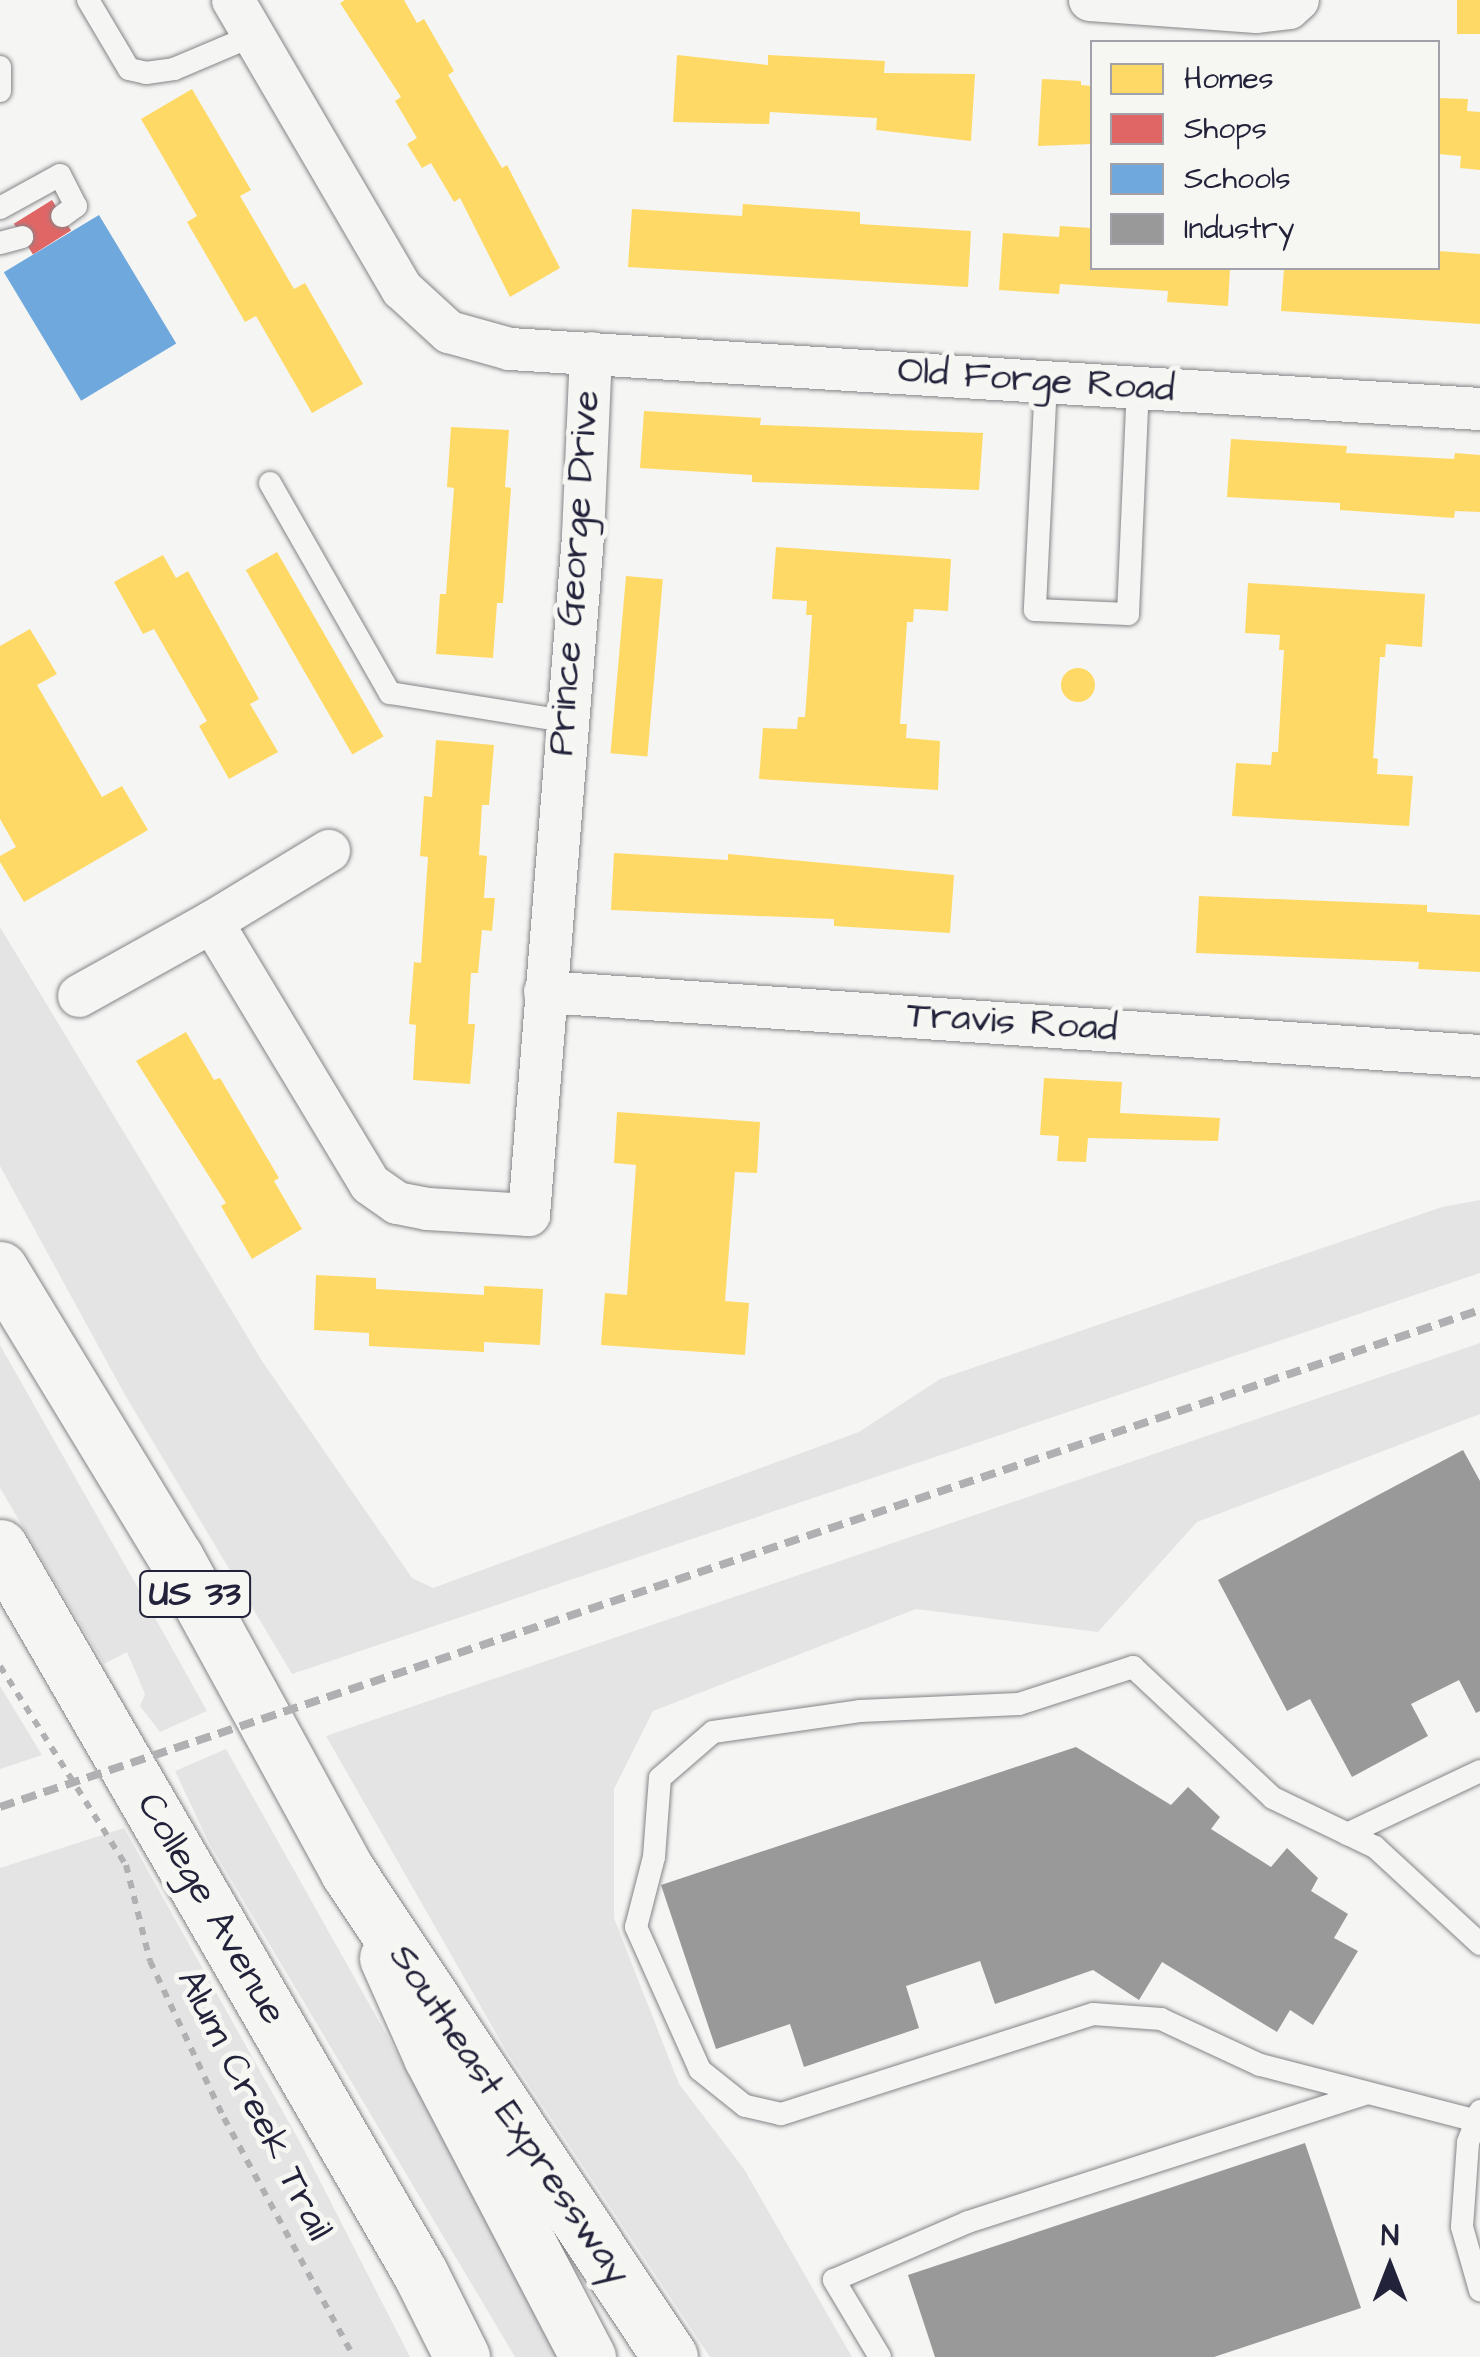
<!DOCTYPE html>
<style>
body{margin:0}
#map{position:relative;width:1480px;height:2357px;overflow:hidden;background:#f5f5f3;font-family:"Architects Daughter",sans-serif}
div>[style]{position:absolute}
.green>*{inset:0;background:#e4e4e4}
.homes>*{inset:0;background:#ffd966;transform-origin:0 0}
.round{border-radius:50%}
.shops>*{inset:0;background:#e06666;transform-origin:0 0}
.schools>*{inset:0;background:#6fa8dc;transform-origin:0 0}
.industry>*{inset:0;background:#999}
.path>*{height:6px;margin-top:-3px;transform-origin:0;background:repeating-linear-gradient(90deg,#b0b0b2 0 8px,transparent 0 16px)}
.roads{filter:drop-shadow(0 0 2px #858589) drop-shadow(0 0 2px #858589)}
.lane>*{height:22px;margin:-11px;padding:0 11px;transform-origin:11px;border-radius:11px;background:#f5f5f3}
.street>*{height:42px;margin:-21px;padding:0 21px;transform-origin:21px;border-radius:21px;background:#f5f5f3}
.primary>*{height:55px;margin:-27.5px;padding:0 27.5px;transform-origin:27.5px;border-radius:27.5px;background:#f5f5f3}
.highway>*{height:55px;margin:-27.5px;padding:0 27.5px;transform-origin:27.5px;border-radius:27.5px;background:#f5f5f3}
.rail>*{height:8px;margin-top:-4px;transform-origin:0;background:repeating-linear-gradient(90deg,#b0b0b2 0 15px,transparent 0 23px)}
span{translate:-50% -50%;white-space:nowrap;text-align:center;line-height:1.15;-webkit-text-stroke:10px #f6f6f2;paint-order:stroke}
.shield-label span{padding:2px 8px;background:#f6f6f2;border:2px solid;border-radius:8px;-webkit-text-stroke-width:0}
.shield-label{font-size:35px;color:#22223b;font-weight:700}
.street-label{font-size:38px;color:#22223b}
.legend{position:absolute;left:1090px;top:40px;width:350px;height:230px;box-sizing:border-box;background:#f6f6f2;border:2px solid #a1a1a9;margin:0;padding:12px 18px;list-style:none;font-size:30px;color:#22223b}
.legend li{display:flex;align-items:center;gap:20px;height:50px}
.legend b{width:50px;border:2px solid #a1a1a9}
.north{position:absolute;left:1340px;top:2217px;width:100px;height:100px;-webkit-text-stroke:8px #f6f6f2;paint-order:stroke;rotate:0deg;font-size:28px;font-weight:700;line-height:40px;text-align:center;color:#22223b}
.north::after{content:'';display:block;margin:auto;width:35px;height:45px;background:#22223b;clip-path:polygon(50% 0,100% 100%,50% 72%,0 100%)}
</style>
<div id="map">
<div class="green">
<i style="clip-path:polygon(0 927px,262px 1361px,412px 1578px,433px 1588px,859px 1432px,940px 1379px,1442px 1207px,1480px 1200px,1480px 1273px,292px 1674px,125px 1395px,0 1166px)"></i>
<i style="clip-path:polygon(1480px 1343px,1480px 1414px,1197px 1522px,1098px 1632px,916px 1609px,653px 1711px,614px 1789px,614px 1918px,679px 2084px,744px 2169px,852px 2357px,710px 2357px,505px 2049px,326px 1736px)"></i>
<i style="clip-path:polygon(0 1345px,163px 1632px,207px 1711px,160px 1732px,140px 1706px,145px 1694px,127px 1652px,104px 1664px,0 1488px)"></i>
<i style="clip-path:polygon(0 1686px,42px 1755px,0 1769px)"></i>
<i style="clip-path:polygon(226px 1749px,467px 2178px,566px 2357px,515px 2357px,208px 1841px,175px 1771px)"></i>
<i style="clip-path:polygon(124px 1828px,301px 2144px,410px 2357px,0 2357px,0 1868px)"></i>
</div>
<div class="homes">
<i style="clip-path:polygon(345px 0,404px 0,417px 23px,424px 19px,454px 71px,448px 75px,502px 168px,507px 165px,560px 268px,510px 297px,460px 198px,454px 202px,431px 163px,422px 168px,407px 144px,417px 138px,395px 101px,401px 97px,340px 3px)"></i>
<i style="left:1457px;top:0;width:23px;height:34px"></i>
<i style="clip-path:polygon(677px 55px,768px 65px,768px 55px,885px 61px,884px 73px,975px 74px,971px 141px,876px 130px,877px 118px,770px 112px,769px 124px,673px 122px)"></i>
<i style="clip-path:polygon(1042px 79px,1081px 81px,1081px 85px,1092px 86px,1092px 144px,1038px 146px)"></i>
<i style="clip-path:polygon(192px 89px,251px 190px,240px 196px,294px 289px,305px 283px,363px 384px,312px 413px,256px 316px,245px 322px,187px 222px,197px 216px,141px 119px)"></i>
<i style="clip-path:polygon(1438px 98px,1468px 99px,1467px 111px,1480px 112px,1480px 170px,1460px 168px,1461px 156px,1438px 154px)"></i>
<i style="clip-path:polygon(743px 204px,860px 212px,860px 224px,971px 231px,968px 287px,628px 267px,632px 209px,742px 216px)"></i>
<i style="clip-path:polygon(1060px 226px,1092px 228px,1092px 268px,1230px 268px,1228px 306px,1167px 302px,1168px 291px,1060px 284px,1059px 294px,999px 290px,1003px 233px,1059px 237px)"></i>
<i style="clip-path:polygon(1438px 251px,1480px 254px,1480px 324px,1281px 311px,1284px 268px,1438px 268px)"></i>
<i style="clip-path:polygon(644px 411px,761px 418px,760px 425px,983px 433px,979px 490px,752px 482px,752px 475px,640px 468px)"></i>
<i style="clip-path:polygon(451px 427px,509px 430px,505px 487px,511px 488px,503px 603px,497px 603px,493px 658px,436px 654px,440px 594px,446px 594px,454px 488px,447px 487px)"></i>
<i style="clip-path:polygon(1231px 439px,1347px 446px,1346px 453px,1454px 459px,1455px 453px,1480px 455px,1480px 512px,1455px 511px,1454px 518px,1340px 510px,1340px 503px,1227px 497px)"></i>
<i style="clip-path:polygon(776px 547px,951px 559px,948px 611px,914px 609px,913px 622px,907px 622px,900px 724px,907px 724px,906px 738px,940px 741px,938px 790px,759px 779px,763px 728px,797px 729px,798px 717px,805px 717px,809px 662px,812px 615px,806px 615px,807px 601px,772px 599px)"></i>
<i style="left:277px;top:552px;width:213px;height:36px;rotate:60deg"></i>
<i style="clip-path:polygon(163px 555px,176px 578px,188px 571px,259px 699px,250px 704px,278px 752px,229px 779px,199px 726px,207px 721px,154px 629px,143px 634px,114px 582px)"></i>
<i style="left:626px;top:576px;width:37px;height:178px;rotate:5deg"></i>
<i style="clip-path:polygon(1248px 583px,1425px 594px,1422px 647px,1386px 644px,1385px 657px,1380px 657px,1373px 758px,1378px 759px,1377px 774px,1413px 776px,1409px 826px,1232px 816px,1236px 763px,1271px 765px,1272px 752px,1278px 752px,1284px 650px,1279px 650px,1280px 635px,1245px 633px)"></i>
<i style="clip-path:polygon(30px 629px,57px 674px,37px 685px,102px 797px,122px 786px,148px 830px,24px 902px,0 862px,0 856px,16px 847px,0 819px,0 646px)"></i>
<i class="round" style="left:1061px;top:668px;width:34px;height:34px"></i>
<i style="clip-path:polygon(436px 740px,494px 745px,489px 805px,482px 805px,479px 855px,487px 856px,484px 898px,495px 898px,492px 931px,482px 930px,478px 973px,471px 973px,468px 1024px,475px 1024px,470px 1084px,413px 1080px,416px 1025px,409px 1024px,414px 962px,421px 963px,428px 857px,420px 856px,424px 796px,432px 797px)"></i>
<i style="clip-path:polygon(614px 853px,728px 860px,728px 854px,954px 875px,950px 933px,834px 926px,834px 919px,611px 910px)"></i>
<i style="clip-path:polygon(1199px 896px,1427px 905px,1427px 912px,1480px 915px,1480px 972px,1418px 969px,1419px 962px,1196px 953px)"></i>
<i style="clip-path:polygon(186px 1032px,214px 1080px,220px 1078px,279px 1178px,274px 1181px,302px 1229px,252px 1259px,221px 1206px,226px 1203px,136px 1061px)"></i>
<i style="clip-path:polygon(1044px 1078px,1122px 1082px,1120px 1113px,1220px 1118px,1218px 1141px,1088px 1138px,1086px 1162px,1057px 1161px,1059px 1136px,1040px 1135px)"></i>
<i style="clip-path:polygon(617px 1112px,760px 1122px,757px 1173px,735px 1172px,725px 1301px,749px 1303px,745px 1355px,601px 1345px,605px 1293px,627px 1295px,636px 1165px,614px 1163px)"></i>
<i style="clip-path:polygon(316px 1275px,376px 1278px,376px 1289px,484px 1295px,484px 1286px,543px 1289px,540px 1345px,484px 1342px,484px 1352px,369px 1346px,369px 1333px,314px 1330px)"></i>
</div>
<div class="shops">
<i style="left:52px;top:200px;width:36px;height:45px;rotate:58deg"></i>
</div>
<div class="schools">
<i style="left:99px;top:215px;width:150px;height:111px;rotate:59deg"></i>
</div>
<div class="industry">
<i style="clip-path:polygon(1463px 1450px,1480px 1481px,1480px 1711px,1476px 1713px,1459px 1680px,1411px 1704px,1428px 1736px,1352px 1777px,1310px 1699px,1287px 1711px,1218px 1580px)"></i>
<i style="clip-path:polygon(1076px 1747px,1171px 1805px,1188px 1787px,1220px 1817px,1211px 1829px,1271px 1867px,1287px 1848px,1318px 1878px,1311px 1891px,1348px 1914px,1334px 1938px,1358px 1951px,1313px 2025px,1290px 2010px,1277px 2032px,1162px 1962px,1139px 2000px,1093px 1970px,995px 2004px,980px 1961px,906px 1986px,919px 2028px,804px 2067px,790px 2024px,716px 2049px,661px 1885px)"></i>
<i style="clip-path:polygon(1305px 2143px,1361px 2308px,1214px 2357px,935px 2357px,908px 2275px)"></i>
</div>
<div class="path">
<i style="left:0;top:1666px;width:236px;rotate:57.7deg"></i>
<i style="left:126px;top:1865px;width:99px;rotate:76deg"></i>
<i style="left:150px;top:1961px;width:174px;rotate:64.8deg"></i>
<i style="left:224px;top:2118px;width:272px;rotate:61.5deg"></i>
</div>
<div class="roads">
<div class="lane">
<i style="left:88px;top:0;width:80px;rotate:59.3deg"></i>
<i style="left:129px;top:69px;width:17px;rotate:13deg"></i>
<i style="left:146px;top:73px;width:28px;rotate:-8deg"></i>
<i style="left:174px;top:69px;width:87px;rotate:-23deg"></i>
<i style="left:0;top:67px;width:24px;rotate:90deg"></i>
<i style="left:0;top:208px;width:68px;rotate:-28.8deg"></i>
<i style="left:60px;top:175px;width:35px;rotate:63deg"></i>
<i style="left:76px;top:206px;width:17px;rotate:144deg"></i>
<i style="left:0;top:243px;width:23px;rotate:-15deg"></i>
<i style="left:1046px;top:382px;width:228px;rotate:92.8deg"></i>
<i style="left:1035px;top:610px;width:93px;rotate:2.5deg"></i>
<i style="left:1128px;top:614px;width:226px;rotate:-87.5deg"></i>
<i style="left:270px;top:483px;width:242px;rotate:60.3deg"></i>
<i style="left:390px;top:693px;width:176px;rotate:9.1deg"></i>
<i style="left:1347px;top:1834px;width:147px;rotate:-25.3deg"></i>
<i style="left:1480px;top:2111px;width:34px;rotate:111deg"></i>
<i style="left:1468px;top:2143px;width:84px;rotate:94.1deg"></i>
<i style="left:1462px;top:2227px;width:66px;rotate:74.1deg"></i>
<i style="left:1477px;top:2121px;width:224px;rotate:-165.5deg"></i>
<i style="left:1260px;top:2065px;width:109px;rotate:-155.1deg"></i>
<i style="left:1161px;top:2019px;width:68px;rotate:-175.8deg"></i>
<i style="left:1093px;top:2014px;width:328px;rotate:162.2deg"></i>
<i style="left:781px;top:2114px;width:37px;rotate:-167deg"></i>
<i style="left:745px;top:2106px;width:58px;rotate:-141.3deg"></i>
<i style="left:700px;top:2070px;width:157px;rotate:-114.1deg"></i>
<i style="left:636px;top:1927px;width:72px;rotate:-75.6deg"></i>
<i style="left:654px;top:1857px;width:79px;rotate:-85.7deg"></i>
<i style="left:660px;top:1778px;width:70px;rotate:-41deg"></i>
<i style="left:713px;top:1732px;width:148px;rotate:-8.1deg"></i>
<i style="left:860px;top:1711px;width:159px;rotate:-2.5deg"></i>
<i style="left:1019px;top:1704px;width:120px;rotate:-18deg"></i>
<i style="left:1133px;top:1667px;width:192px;rotate:43.1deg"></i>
<i style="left:1273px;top:1798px;width:113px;rotate:25.7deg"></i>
<i style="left:1375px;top:1847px;width:143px;rotate:42.7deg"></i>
<i style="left:880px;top:2357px;width:90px;rotate:-120.9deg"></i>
<i style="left:834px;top:2280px;width:146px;rotate:-23.4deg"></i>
<i style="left:968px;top:2222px;width:417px;rotate:-17.9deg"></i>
</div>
<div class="street">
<i style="left:233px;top:0;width:335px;rotate:59.7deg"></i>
<i style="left:402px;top:289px;width:64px;rotate:42.5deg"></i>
<i style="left:449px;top:332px;width:63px;rotate:15.6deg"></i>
<i style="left:510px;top:349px;width:972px;rotate:3.54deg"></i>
<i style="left:1090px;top:0;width:167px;rotate:4.1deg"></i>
<i style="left:1257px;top:12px;width:32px;rotate:-7deg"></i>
<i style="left:1289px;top:8px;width:12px;rotate:-42deg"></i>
<i style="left:212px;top:922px;width:137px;rotate:-31.3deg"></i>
<i style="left:545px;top:992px;width:937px;rotate:3.92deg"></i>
<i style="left:79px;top:996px;width:152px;rotate:-29.1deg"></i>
<i style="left:212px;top:922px;width:306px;rotate:58.9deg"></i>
<i style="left:370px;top:1184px;width:33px;rotate:35deg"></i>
<i style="left:397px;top:1203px;width:32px;rotate:11deg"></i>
<i style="left:428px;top:1209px;width:101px;rotate:3.4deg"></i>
<i style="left:529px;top:1215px;width:681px;rotate:-85.45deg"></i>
<i style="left:583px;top:536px;width:183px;rotate:-87.5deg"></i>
</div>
<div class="primary">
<i style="left:387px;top:1958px;width:108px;rotate:66deg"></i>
<i style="left:431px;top:2057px;width:339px;rotate:62.4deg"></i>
</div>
<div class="highway">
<i style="left:0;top:1269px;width:338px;rotate:58.7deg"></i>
<i style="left:176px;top:1558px;width:358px;rotate:61.3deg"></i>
<i style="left:348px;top:1872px;width:582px;rotate:56.42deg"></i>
<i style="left:0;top:1547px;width:839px;rotate:59.95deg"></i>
<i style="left:420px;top:2273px;width:94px;rotate:63.4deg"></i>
</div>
</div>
<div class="rail">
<i style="left:0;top:1807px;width:1561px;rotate:-18.56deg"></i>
</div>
<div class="shield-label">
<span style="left:195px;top:1594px">US 33</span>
</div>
<div class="street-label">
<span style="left:1036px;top:381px;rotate:4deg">Old Forge Road</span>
<span style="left:575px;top:573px;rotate:-86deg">Prince George Drive</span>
<span style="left:1012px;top:1023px;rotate:4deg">Travis Road</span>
<span style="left:211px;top:1909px;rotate:60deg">College Avenue</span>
<span style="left:254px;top:2105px;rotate:63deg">Alum Creek Trail</span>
<span style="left:509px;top:2115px;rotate:56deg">Southeast Expressway</span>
</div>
<ul class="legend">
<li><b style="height:28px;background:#ffd966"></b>Homes</li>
<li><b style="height:28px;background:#e06666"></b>Shops</li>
<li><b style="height:28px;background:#6fa8dc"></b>Schools</li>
<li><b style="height:28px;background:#999"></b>Industry</li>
</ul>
<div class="north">N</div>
</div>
